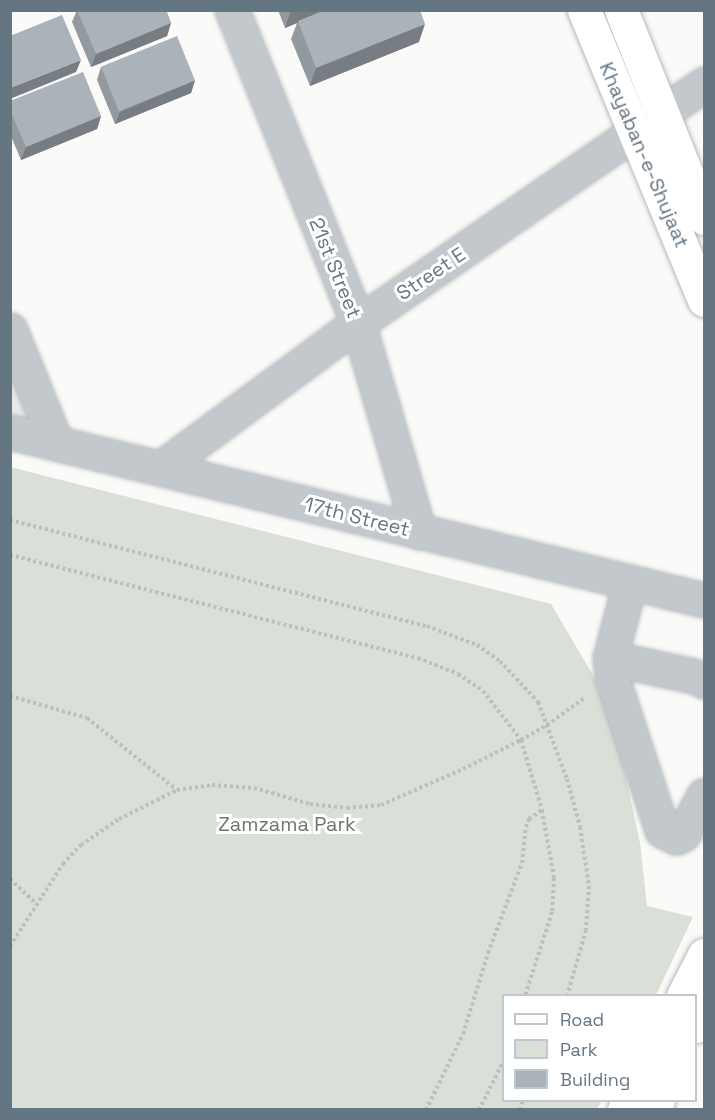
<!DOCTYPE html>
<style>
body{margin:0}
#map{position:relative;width:715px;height:1120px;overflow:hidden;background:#fafaf8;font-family:"Space Grotesk",sans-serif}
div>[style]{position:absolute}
.built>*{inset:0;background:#e8e9e9}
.green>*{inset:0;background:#dadfd7}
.path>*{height:4px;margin-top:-2px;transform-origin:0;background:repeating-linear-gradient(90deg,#bbbfc2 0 3px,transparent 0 6px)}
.roads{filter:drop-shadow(0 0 2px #b5babe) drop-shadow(0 0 2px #b5babe)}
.minor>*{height:33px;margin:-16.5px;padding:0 16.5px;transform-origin:16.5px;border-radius:16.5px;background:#c3c8cc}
.major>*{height:33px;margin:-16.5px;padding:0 16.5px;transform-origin:16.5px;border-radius:16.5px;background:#fff}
.wall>*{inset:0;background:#929a9f}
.shaded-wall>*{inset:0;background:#777d82}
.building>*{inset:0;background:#aab3b9;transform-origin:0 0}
span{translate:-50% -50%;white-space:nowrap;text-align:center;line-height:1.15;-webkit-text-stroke:6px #fff;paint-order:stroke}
.street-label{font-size:20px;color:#657683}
.park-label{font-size:20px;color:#687a64}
.frame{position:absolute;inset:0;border:12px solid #657683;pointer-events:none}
.legend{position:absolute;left:502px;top:994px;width:195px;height:108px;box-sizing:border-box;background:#fff;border:2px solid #c1c8cd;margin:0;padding:8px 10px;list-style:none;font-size:18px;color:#657683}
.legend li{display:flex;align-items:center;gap:12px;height:30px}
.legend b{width:30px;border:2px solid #c1c8cd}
</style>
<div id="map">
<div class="built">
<i style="clip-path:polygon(11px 330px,56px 443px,11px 432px)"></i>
</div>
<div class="green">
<i style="clip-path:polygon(10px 467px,551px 604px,594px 677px,621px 755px,640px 843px,647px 906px,693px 917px,656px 995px,504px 996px,504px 1100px,602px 1101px,597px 1109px,11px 1109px)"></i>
</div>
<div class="path">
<i style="left:10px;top:520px;width:430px;rotate:14.3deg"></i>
<i style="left:427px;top:626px;width:53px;rotate:20.8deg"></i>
<i style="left:477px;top:645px;width:28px;rotate:35deg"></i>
<i style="left:500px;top:661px;width:56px;rotate:47.2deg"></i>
<i style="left:538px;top:702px;width:82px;rotate:69.4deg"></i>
<i style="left:567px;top:779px;width:50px;rotate:74.8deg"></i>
<i style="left:580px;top:827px;width:60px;rotate:81.3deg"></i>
<i style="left:589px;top:886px;width:44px;rotate:93.9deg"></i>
<i style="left:586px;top:930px;width:69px;rotate:106.1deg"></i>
<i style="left:10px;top:555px;width:421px;rotate:14.2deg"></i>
<i style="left:418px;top:658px;width:43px;rotate:21.8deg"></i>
<i style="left:458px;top:674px;width:30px;rotate:34deg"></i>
<i style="left:483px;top:691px;width:62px;rotate:52.2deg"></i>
<i style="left:521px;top:740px;width:73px;rotate:73.3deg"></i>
<i style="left:542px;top:810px;width:69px;rotate:80deg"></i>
<i style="left:554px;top:878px;width:34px;rotate:93deg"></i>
<i style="left:552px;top:912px;width:88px;rotate:107.8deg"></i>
<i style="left:10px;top:696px;width:80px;rotate:15.9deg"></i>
<i style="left:87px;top:718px;width:115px;rotate:38.7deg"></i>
<i style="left:10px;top:879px;width:35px;rotate:43deg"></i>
<i style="left:10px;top:946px;width:98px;rotate:-57.1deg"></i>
<i style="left:63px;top:864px;width:26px;rotate:-47deg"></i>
<i style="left:81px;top:845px;width:46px;rotate:-34.4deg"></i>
<i style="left:119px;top:819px;width:65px;rotate:-26.6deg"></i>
<i style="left:177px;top:790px;width:35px;rotate:-8deg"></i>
<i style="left:212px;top:785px;width:42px;rotate:4.1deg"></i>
<i style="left:254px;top:788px;width:58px;rotate:15.9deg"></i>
<i style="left:310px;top:804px;width:37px;rotate:6deg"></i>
<i style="left:347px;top:808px;width:34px;rotate:-5deg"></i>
<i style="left:381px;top:805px;width:90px;rotate:-23.7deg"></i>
<i style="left:463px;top:769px;width:65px;rotate:-26.6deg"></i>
<i style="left:521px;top:740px;width:30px;rotate:-30deg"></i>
<i style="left:547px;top:725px;width:48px;rotate:-35.7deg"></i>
<i style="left:426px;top:1110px;width:85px;rotate:-64deg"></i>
<i style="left:463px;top:1034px;width:85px;rotate:-72.8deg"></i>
<i style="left:488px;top:953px;width:96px;rotate:-69.3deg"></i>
<i style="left:522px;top:863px;width:36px;rotate:-84deg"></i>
<i style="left:526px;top:827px;width:9px;rotate:-69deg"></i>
<i style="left:529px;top:819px;width:16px;rotate:-35deg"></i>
<i style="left:479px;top:1110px;width:56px;rotate:-63.4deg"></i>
<i style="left:520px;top:1110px;width:10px;rotate:-73deg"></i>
</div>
<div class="roads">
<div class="minor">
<i style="left:232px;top:10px;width:337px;rotate:68.1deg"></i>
<i style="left:358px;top:323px;width:218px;rotate:73.7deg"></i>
<i style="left:10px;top:330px;width:122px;rotate:67.8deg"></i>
<i style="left:10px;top:432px;width:714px;rotate:13.61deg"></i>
<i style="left:161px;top:468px;width:245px;rotate:-36.4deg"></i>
<i style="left:358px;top:323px;width:421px;rotate:-34.6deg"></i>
<i style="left:630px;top:582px;width:79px;rotate:104.7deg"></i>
<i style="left:610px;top:658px;width:20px;rotate:84deg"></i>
<i style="left:612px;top:678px;width:160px;rotate:71.8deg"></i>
<i style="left:662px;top:830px;width:16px;rotate:27deg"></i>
<i style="left:676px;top:837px;width:8px;rotate:-23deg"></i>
<i style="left:683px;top:834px;width:44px;rotate:-61.7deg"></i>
<i style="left:610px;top:658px;width:86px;rotate:12.1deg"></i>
<i style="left:694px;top:676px;width:11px;rotate:27deg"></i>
</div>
<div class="major">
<i style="left:584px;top:10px;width:314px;rotate:67.5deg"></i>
<i style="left:621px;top:10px;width:224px;rotate:68.2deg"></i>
<i style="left:683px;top:996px;width:46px;rotate:-62.9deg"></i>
<i style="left:696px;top:1026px;width:19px;rotate:-65deg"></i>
<i style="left:624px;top:1110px;width:11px;rotate:-63deg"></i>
<i style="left:653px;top:1110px;width:11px;rotate:-63deg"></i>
</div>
</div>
<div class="wall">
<i style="clip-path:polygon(77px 10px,166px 10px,171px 23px,167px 36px,91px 67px,72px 22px)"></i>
<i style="clip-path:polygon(278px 10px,420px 10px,419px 42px,310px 86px,291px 39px,297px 23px,285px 28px)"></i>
<i style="clip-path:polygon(101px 67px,195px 80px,191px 93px,115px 124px,97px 80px)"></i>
<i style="clip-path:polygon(10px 101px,101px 116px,97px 129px,21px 160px,10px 134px)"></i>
</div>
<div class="shaded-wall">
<i style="clip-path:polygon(291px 10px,328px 10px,285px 28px)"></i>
<i style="clip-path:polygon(171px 23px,167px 36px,91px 67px,96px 54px)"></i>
<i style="clip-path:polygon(425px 24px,419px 42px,310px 86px,316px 68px)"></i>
<i style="clip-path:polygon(81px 60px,76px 72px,10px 99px,10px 88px)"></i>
<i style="clip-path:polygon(195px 80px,191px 93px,115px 124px,120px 112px)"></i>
<i style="clip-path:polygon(101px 116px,97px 129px,21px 160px,26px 147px)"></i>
</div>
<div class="building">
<i style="clip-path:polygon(77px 10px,166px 10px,171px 23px,96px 54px)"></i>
<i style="clip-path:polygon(325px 10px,420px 10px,425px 24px,316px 68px,298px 21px)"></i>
<i style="clip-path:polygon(62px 15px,81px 60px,10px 88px,10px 36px)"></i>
<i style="left:177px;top:36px;width:48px;height:82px;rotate:68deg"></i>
<i style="clip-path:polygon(83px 72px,101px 116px,26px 147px,10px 110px,10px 101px)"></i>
</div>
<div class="street-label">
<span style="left:644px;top:155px;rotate:67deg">Khayaban-e-Shujaat</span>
<span style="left:335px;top:268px;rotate:68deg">21st Street</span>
<span style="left:431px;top:274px;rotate:-34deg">Street E</span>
<span style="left:357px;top:517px;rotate:14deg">17th Street</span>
</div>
<div class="park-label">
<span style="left:287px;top:824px">Zamzama Park</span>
</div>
<div class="frame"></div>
<ul class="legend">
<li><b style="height:8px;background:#fff"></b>Road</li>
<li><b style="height:16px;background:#dadfd7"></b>Park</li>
<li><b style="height:16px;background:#aab3b9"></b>Building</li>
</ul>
</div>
